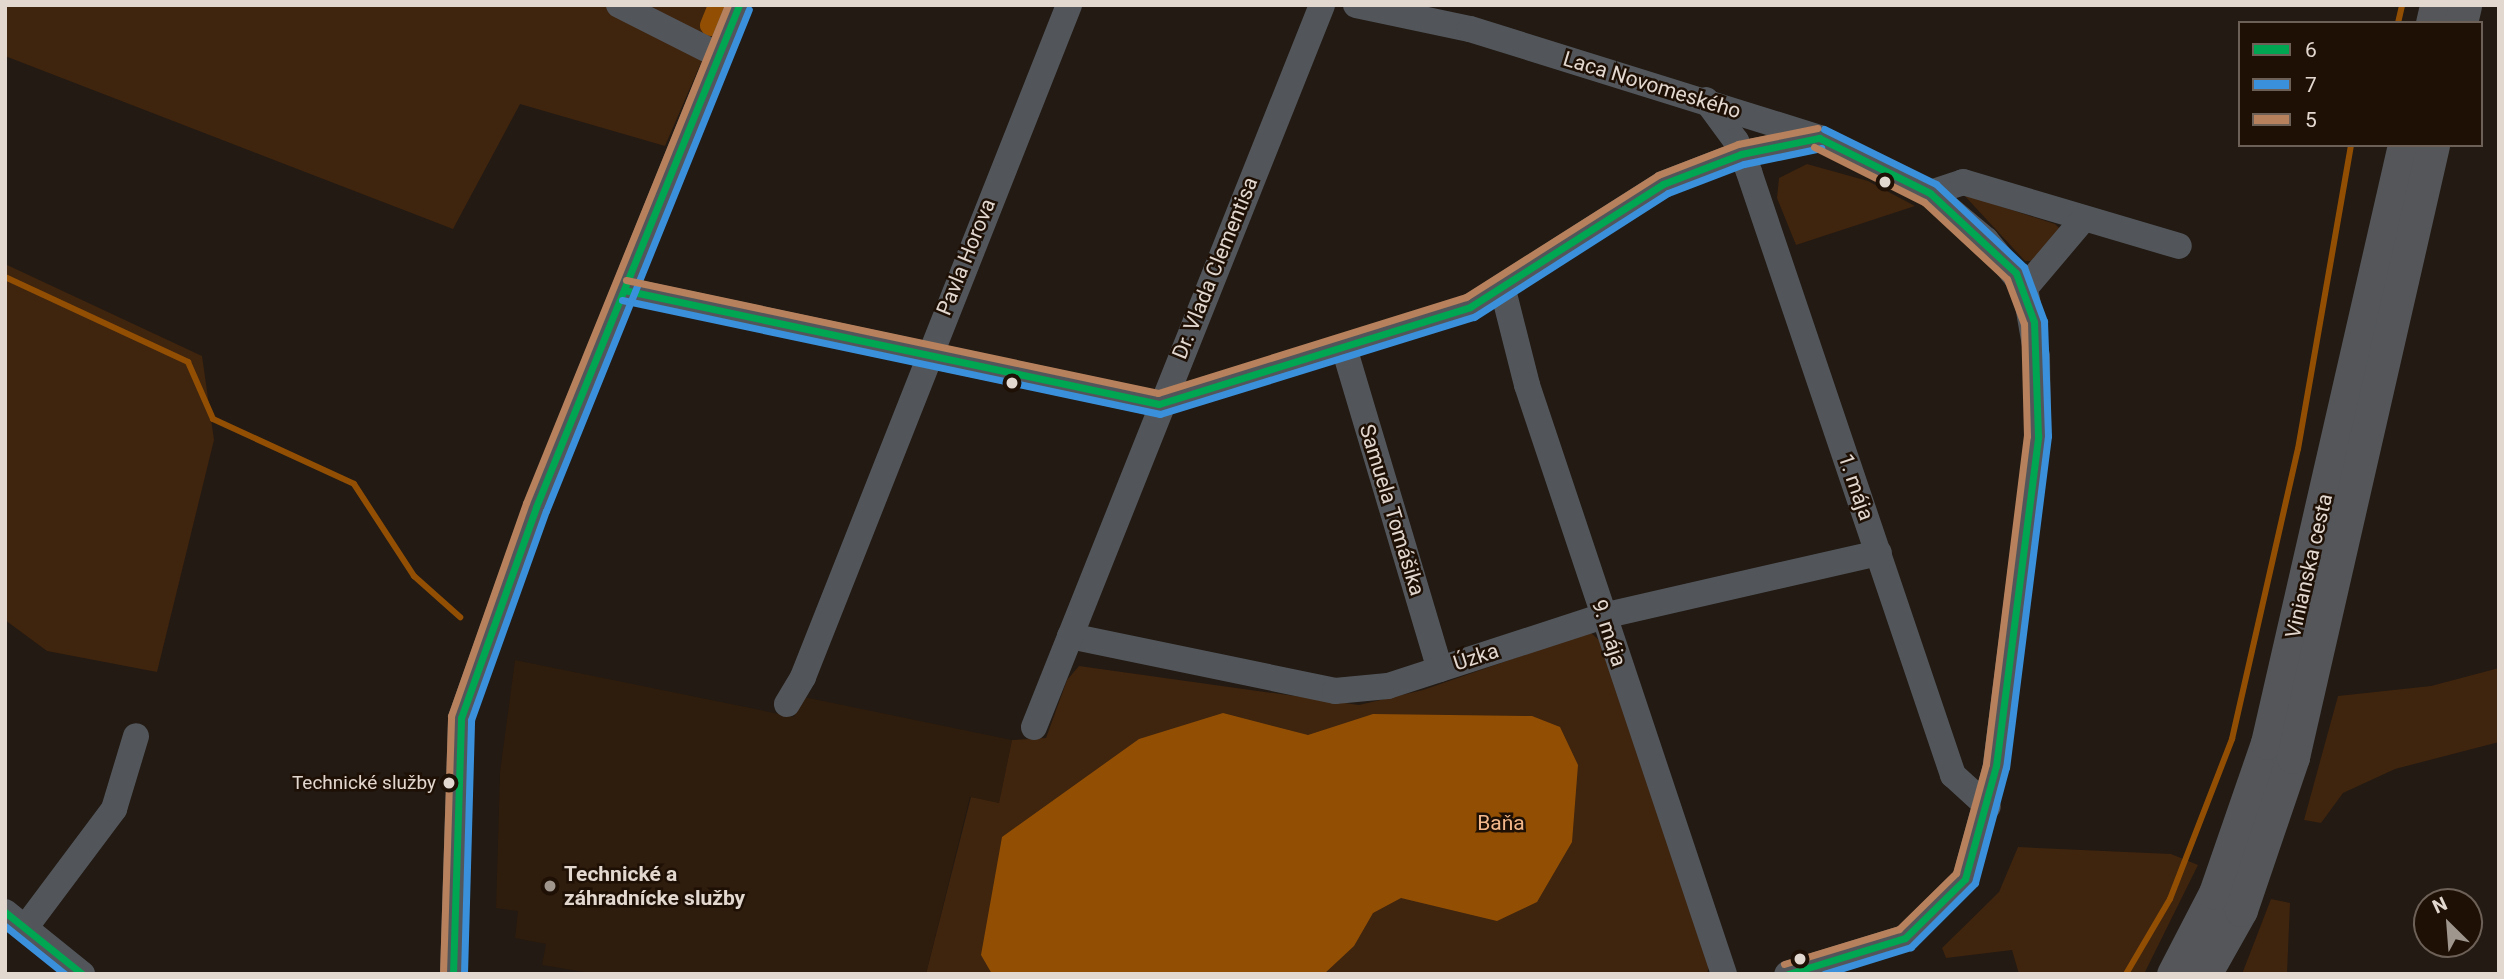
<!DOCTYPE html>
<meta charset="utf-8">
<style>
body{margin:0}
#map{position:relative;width:2504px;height:979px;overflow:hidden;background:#221a13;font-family:Roboto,sans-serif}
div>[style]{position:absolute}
.built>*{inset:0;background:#2e1c0d}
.green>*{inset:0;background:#3f240e}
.water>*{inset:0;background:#924f04}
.stream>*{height:6px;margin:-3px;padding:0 3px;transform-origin:3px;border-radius:3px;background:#924f04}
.canal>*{height:21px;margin:-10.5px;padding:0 10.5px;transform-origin:10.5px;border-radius:10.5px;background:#924f04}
.minor>*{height:26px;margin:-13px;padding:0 13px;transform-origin:13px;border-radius:13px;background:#52565b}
.major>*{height:33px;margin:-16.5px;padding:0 16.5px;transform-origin:16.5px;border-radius:16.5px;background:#54565a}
.bus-1>*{height:7px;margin:-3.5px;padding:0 3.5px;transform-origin:3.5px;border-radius:3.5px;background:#00a651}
.bus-2>*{height:7px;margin:-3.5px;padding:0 3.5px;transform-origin:3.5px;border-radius:3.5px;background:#3a90db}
.bus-3>*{height:7px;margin:-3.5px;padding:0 3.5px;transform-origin:3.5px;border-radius:3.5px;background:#b6815c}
.dots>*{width:19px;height:19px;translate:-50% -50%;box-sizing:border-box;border:4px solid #1e1005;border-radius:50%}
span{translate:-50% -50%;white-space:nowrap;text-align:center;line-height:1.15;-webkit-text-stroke:5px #1e1005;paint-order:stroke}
.bus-label{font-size:19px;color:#e3d8d0}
.right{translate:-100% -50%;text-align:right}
.street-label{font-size:21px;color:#e3d8d0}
.park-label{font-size:21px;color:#f4b88a}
.poi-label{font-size:21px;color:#e3d8d0;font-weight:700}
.left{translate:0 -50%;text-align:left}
.frame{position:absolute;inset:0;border:7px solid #e3d8d0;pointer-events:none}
.legend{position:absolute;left:2238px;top:21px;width:245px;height:126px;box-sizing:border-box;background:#1e1005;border:2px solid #6d6056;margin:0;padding:9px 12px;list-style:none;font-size:21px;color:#e3d8d0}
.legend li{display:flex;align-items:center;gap:14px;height:35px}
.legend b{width:35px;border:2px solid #6d6056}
.north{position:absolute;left:2413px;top:888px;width:70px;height:70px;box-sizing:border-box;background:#1e1005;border:2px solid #6d6056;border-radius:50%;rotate:335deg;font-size:19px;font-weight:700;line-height:28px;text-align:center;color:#e3d8d0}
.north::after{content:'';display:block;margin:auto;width:24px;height:32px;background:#9f968e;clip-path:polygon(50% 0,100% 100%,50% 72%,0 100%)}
</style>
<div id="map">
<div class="built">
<i style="clip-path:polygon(515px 660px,794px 717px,799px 696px,1012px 740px,999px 803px,970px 797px,926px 974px,596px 974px,542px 965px,546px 944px,515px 938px,518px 911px,496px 908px,500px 772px)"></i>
</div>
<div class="green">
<i style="clip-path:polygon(5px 5px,726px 5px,665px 146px,520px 104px,453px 229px,5px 56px)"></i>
<i style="clip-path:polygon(1807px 164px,1868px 181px,1915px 206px,1796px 245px,1777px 198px,1779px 178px)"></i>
<i style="clip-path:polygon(1963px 194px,2055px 224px,2060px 229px,2033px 261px,2025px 261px)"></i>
<i style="clip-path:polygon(5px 264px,202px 356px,214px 440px,157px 672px,47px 651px,5px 620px)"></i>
<i style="clip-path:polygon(1590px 632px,1600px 641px,1710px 962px,1707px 974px,926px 974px,971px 797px,999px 803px,1012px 740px,1046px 738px,1067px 680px,1079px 666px,1359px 705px,1423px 690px)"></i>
<i style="clip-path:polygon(2499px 668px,2499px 742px,2395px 769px,2343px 793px,2321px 823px,2304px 820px,2338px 696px,2431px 686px)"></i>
<i style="clip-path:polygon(2018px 847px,2171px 854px,2198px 865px,2144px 974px,2019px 974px,2012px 950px,1946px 958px,1942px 948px,1999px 892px)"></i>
<i style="clip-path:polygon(2271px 899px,2290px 903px,2287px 974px,2242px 974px)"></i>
</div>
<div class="water">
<i style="clip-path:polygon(1223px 713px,1308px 735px,1373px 714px,1532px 716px,1560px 727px,1578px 765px,1572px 842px,1537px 902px,1497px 921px,1401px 898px,1373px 913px,1354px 946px,1324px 974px,992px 974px,981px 955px,1002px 837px,1139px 739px)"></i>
</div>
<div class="stream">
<i style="left:2398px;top:23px;width:18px;rotate:-77deg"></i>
<i style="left:5px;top:277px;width:202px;rotate:24.9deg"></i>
<i style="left:188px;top:362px;width:62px;rotate:66.3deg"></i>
<i style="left:213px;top:419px;width:155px;rotate:24.7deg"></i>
<i style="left:354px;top:484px;width:110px;rotate:56.9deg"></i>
<i style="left:414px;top:576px;width:62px;rotate:41.7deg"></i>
<i style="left:2126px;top:974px;width:87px;rotate:-59.6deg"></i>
<i style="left:2170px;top:899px;width:172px;rotate:-68.8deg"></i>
<i style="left:2232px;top:739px;width:297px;rotate:-77.2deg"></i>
<i style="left:2298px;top:449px;width:309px;rotate:-80.1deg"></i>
</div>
<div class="canal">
<i style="left:710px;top:25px;width:22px;rotate:-68deg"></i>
</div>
<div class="minor">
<i style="left:619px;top:5px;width:113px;rotate:26.8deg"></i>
<i style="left:1356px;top:5px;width:116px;rotate:11.9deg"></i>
<i style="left:1470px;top:29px;width:366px;rotate:17.3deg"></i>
<i style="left:1819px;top:138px;width:124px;rotate:26.4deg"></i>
<i style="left:1930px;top:193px;width:73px;rotate:40deg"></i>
<i style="left:1986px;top:240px;width:62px;rotate:50.9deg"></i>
<i style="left:2025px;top:288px;width:70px;rotate:80.1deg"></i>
<i style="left:2037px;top:357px;width:79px;rotate:89.3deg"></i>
<i style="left:2038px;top:436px;width:333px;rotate:97.3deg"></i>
<i style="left:1996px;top:766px;width:117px;rotate:105.3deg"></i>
<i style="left:1965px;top:879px;width:84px;rotate:135.5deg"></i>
<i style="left:1905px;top:938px;width:123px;rotate:163deg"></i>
<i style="left:1706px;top:100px;width:51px;rotate:53.8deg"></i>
<i style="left:1736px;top:141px;width:34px;rotate:67deg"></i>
<i style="left:1749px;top:172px;width:637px;rotate:71.31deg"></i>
<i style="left:1953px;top:775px;width:47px;rotate:42.4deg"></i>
<i style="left:1930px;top:193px;width:35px;rotate:-18deg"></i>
<i style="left:1963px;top:182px;width:225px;rotate:16.5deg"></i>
<i style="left:2025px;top:288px;width:87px;rotate:-49.7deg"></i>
<i style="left:624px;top:290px;width:547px;rotate:12.03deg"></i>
<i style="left:1159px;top:404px;width:326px;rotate:-17.3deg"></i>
<i style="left:1470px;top:307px;width:229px;rotate:-32.5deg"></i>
<i style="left:1663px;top:184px;width:84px;rotate:-21deg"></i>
<i style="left:1741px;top:154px;width:78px;rotate:-11.9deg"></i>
<i style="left:1503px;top:290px;width:98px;rotate:75.8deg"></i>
<i style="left:1527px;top:385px;width:621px;rotate:71.51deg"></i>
<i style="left:1345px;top:351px;width:332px;rotate:73.4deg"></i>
<i style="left:1070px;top:636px;width:271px;rotate:11.7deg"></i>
<i style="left:1335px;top:691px;width:53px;rotate:-5.4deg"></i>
<i style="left:1388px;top:686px;width:226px;rotate:-18deg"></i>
<i style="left:1603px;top:616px;width:283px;rotate:-12.9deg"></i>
<i style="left:787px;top:704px;width:31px;rotate:-59deg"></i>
<i style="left:803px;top:677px;width:723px;rotate:-68.4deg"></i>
<i style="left:1034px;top:727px;width:777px;rotate:-68.25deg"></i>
<i style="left:5px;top:912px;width:99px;rotate:38.8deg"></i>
<i style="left:25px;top:928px;width:149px;rotate:-53.2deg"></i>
<i style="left:114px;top:809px;width:76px;rotate:-73.2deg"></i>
<i style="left:453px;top:974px;width:256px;rotate:-88.2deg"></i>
<i style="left:461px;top:718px;width:224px;rotate:-70.4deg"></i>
<i style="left:536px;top:507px;width:541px;rotate:-67.98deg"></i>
</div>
<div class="major">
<i style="left:2432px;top:23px;width:18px;rotate:-77deg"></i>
<i style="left:2461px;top:23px;width:18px;rotate:-77deg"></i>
<i style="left:2173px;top:974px;width:91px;rotate:-62.6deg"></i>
<i style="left:2215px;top:893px;width:159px;rotate:-70.9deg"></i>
<i style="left:2267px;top:743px;width:613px;rotate:-77.1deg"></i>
<i style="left:2205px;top:974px;width:73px;rotate:-60.6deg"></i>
<i style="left:2241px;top:910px;width:162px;rotate:-71.2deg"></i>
<i style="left:2293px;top:757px;width:628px;rotate:-77.11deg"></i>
</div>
<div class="bus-1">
<i style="left:624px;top:290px;width:547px;rotate:12.03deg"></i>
<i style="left:1159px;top:404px;width:326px;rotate:-17.3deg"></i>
<i style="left:1470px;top:307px;width:229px;rotate:-32.5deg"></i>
<i style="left:1663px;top:184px;width:84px;rotate:-21deg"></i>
<i style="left:1741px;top:154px;width:80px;rotate:-11.6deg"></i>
<i style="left:5px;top:912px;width:99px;rotate:38.8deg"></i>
<i style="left:453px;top:974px;width:256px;rotate:-88.2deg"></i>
<i style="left:461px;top:718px;width:224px;rotate:-70.4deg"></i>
<i style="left:536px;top:507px;width:541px;rotate:-67.98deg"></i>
<i style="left:1788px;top:974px;width:122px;rotate:-17.1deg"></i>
<i style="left:1905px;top:938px;width:84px;rotate:-44.5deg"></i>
<i style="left:1965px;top:879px;width:117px;rotate:-74.7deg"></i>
<i style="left:1996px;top:766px;width:333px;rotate:-82.7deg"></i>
<i style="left:2038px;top:436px;width:114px;rotate:-92deg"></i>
<i style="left:2034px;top:322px;width:52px;rotate:-110.2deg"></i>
<i style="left:2016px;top:273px;width:117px;rotate:-137.1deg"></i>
<i style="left:1930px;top:193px;width:124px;rotate:-153.6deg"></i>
</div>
<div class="bus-2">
<i style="left:1824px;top:129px;width:125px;rotate:26.2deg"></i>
<i style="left:1936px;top:184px;width:121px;rotate:43.3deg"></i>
<i style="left:2024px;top:267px;width:58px;rotate:69.7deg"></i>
<i style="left:2044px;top:321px;width:115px;rotate:88deg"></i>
<i style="left:2048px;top:436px;width:334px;rotate:97.2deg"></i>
<i style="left:2006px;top:767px;width:120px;rotate:105deg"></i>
<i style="left:1975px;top:883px;width:91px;rotate:135deg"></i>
<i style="left:1911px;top:947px;width:91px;rotate:162.8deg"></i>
<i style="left:622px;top:300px;width:550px;rotate:11.96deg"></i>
<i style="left:1160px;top:414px;width:329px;rotate:-17.2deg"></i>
<i style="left:1474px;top:317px;width:230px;rotate:-32.6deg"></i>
<i style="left:1668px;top:193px;width:81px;rotate:-20.9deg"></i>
<i style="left:1744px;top:164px;width:79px;rotate:-11.7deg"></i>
<i style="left:5px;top:926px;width:77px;rotate:38.7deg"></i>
<i style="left:464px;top:974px;width:254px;rotate:-88.4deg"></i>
<i style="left:471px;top:720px;width:222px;rotate:-70.3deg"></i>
<i style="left:546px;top:511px;width:541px;rotate:-67.98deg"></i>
</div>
<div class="bus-3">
<i style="left:626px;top:280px;width:544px;rotate:11.99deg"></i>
<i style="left:1158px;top:393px;width:323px;rotate:-17.3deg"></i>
<i style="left:1466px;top:297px;width:227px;rotate:-32.4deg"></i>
<i style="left:1658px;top:175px;width:86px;rotate:-21.2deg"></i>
<i style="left:1738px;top:144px;width:81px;rotate:-11.4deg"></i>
<i style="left:1784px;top:964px;width:120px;rotate:-16.9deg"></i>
<i style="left:1899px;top:929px;width:80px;rotate:-44.5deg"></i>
<i style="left:1956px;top:873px;width:113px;rotate:-74.6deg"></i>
<i style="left:1986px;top:764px;width:331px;rotate:-82.9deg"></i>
<i style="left:2027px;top:436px;width:112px;rotate:-91.5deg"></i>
<i style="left:2024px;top:324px;width:48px;rotate:-110.7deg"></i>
<i style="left:2007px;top:279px;width:113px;rotate:-137.1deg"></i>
<i style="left:1924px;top:202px;width:123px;rotate:-153.4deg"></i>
<i style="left:443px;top:974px;width:258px;rotate:-88.2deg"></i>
<i style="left:451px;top:716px;width:226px;rotate:-70.6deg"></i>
<i style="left:526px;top:503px;width:537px;rotate:-67.92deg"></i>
</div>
<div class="dots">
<i style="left:1885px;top:182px;background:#e3d8d0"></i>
<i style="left:1012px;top:383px;background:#e3d8d0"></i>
<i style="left:449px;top:783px;background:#e3d8d0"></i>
<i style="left:550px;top:886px;background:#9f968e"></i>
<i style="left:1800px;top:959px;background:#e3d8d0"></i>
</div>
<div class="bus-label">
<span class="right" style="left:436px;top:783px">Technické služby</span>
</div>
<div class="street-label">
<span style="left:1652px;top:85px;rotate:17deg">Laca Novomeského</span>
<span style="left:966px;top:257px;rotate:-68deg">Pavla Horova</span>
<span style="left:1215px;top:268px;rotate:-68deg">Dr. Vlada Clementisa</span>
<span style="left:1856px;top:487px;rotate:71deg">1. mája</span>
<span style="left:1392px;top:510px;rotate:73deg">Samuela Tomášika</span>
<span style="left:2309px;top:566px;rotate:-77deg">Vinianska cesta</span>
<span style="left:1609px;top:633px;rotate:72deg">9. mája</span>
<span style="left:1476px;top:657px;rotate:-18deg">Úzka</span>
</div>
<div class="park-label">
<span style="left:1501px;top:823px">Baňa</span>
</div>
<div class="poi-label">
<span class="left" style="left:564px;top:886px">Technické a<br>záhradnícke služby</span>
</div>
<div class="frame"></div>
<ul class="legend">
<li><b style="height:9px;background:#00a651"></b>6</li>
<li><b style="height:9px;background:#3a90db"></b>7</li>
<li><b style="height:9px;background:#b6815c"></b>5</li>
</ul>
<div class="north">N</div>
</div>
